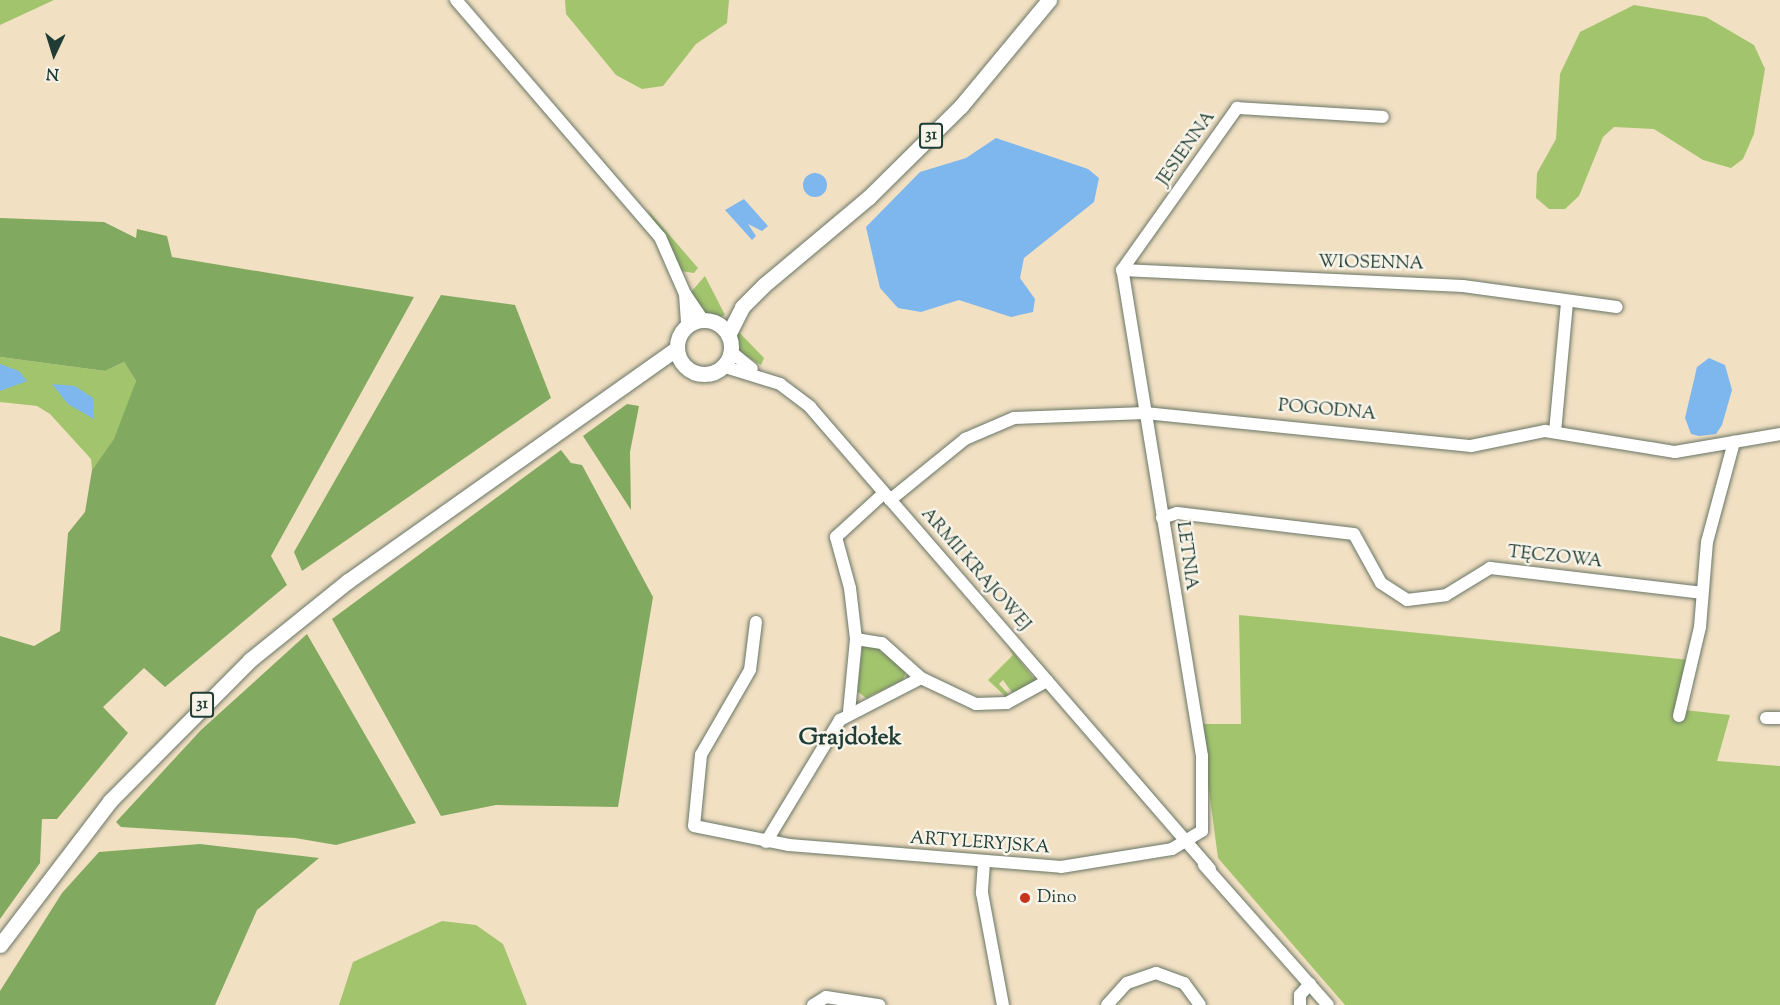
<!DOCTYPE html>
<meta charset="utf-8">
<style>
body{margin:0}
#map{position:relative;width:1780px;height:1005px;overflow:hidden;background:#f2e0c3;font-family:"Sorts Mill Goudy",serif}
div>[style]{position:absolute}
.green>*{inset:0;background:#a2c46d}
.forest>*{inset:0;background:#81aa60}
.water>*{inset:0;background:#7db7ee}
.round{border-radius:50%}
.roads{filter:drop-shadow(0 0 2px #697666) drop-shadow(0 0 2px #697666)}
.minor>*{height:12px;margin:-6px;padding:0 6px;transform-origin:6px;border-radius:6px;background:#fff}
.major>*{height:15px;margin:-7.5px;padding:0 7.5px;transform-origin:7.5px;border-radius:7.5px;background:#fff}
.major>.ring{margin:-7.5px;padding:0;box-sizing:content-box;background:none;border:15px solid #fff;border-radius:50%}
.dots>*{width:16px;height:16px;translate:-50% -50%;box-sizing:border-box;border:3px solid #f7f3e8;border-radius:50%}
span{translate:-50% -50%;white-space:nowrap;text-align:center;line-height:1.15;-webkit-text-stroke:5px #f7f3e8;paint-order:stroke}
.shield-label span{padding:2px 4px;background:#f7f3e8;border:2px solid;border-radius:4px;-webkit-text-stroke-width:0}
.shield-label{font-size:16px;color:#1f3d34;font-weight:700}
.street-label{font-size:18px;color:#1f3d34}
.poi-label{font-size:18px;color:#1f3d34}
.left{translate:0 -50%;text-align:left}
.district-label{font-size:24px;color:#1f3d34;font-weight:700}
.north{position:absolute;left:24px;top:24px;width:60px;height:60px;-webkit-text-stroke:4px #f7f3e8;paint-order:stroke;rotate:184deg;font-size:16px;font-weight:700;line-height:24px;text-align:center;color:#1f3d34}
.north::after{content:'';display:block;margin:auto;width:21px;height:27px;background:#1f3d34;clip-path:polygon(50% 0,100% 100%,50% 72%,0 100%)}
</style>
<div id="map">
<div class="green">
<i style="clip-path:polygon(0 0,54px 0,0 25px)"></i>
<i style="clip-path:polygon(565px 0,729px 0,727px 23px,696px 44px,663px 86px,642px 89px,616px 75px,566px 14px)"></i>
<i style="clip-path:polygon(1634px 5px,1706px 17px,1754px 45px,1765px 69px,1754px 134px,1743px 159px,1731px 168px,1703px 160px,1654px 129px,1614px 127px,1603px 137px,1579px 196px,1565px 209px,1549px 209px,1536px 198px,1537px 173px,1556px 139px,1560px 74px,1580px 32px)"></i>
<i style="clip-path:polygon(647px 209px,698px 268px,694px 273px,681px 271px)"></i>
<i style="clip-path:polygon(705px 276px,725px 315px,720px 317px,704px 315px,690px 293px)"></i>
<i style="clip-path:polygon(734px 327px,764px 358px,761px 365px,734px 349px)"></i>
<i style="clip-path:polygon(0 357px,105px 371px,124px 362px,136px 381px,131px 401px,114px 440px,92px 470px,91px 459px,50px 414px,37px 406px,0 402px)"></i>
<i style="clip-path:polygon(1239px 615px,1690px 660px,1675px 709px,1730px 715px,1717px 761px,1780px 766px,1780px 1005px,1345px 1005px,1218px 858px,1200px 724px,1241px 724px)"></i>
<i style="clip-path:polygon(863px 644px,886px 649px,880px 651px,907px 669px,903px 680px,866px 698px,853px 688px,857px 688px)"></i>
<i style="clip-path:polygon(1008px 646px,1036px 681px,1014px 695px,1003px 680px,999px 684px,1010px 696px,1007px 698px,988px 680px,1013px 655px)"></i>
<i style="clip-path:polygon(442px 921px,476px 925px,503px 944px,527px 1005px,339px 1005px,353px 962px)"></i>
</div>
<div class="forest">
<i style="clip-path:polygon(0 218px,104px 222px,136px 238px,137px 229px,167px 236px,172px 257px,414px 297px,271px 556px,287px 585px,165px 687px,144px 668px,103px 707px,128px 733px,57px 819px,42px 819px,40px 863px,0 919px,0 636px,34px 646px,60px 631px,68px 533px,85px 512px,92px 470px,114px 439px,136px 381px,124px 362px,105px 371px,0 357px)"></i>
<i style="clip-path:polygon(441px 295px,515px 305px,551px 398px,302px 571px,294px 552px)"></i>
<i style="clip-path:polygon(627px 404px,639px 406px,630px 452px,631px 510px,583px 436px)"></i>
<i style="clip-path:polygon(561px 450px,571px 463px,582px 465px,653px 597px,618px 807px,496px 805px,441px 816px,332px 619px)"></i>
<i style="clip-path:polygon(307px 634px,416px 823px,336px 845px,295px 838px,121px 827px,116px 822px,201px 730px)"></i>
<i style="clip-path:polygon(200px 844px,319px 858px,257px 910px,215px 1005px,0 1005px,0 991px,62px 893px,99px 852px)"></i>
</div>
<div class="water">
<i style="clip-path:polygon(996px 138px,1088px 169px,1099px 178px,1094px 202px,1024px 258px,1020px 278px,1035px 299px,1033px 312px,1011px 317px,959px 300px,921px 312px,898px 308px,880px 288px,866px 227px,920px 172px,966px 158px)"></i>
<i class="round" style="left:803px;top:173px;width:24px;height:24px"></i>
<i style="clip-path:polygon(744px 199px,768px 226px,762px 231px,748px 224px,756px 236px,752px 240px,725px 210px)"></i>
<i style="clip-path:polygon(1709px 358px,1725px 365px,1732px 390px,1722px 425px,1716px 434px,1699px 436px,1691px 434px,1685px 418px,1697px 367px)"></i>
<i style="clip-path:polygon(0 364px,19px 371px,27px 381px,0 391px)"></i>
<i style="clip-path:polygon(52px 384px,75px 386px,93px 398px,94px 419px,68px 404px)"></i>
</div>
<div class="roads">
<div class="minor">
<i style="left:456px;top:0;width:313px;rotate:49.3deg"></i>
<i style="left:660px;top:237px;width:62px;rotate:66.3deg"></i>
<i style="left:685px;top:294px;width:31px;rotate:86deg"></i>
<i style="left:1122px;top:270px;width:341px;rotate:2.7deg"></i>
<i style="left:1463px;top:286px;width:155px;rotate:7.8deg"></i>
<i style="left:1122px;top:270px;width:199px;rotate:-54.6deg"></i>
<i style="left:1237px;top:108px;width:146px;rotate:3.5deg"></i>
<i style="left:686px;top:295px;width:30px;rotate:56deg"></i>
<i style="left:730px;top:351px;width:28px;rotate:39deg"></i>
<i style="left:722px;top:366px;width:61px;rotate:17.2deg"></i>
<i style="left:780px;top:384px;width:38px;rotate:37deg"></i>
<i style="left:810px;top:407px;width:611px;rotate:49.11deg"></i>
<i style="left:1555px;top:432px;width:131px;rotate:-84.7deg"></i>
<i style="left:890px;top:500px;width:97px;rotate:-39.1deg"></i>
<i style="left:965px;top:439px;width:53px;rotate:-23.2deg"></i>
<i style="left:1014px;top:418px;width:131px;rotate:-2.2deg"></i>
<i style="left:1145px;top:413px;width:328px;rotate:5.8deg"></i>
<i style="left:1471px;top:446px;width:76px;rotate:-11.5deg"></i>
<i style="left:1545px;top:431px;width:132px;rotate:9.2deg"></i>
<i style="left:1675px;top:452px;width:107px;rotate:-9.7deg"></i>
<i style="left:1162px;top:518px;width:16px;rotate:-18deg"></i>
<i style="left:1177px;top:513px;width:178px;rotate:6.8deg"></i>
<i style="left:1354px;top:534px;width:56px;rotate:61.1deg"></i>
<i style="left:1381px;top:583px;width:31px;rotate:33deg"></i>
<i style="left:1407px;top:600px;width:39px;rotate:-7deg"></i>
<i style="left:1446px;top:595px;width:52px;rotate:-31.5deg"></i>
<i style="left:1490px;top:568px;width:213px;rotate:6.7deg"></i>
<i style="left:756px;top:622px;width:48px;rotate:97.1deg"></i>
<i style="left:750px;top:670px;width:98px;rotate:120deg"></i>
<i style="left:701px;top:755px;width:71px;rotate:95.6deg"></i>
<i style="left:694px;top:826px;width:97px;rotate:11.3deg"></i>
<i style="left:789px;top:845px;width:273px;rotate:4.6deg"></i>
<i style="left:1061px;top:867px;width:112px;rotate:-9.2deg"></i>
<i style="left:1172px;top:849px;width:35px;rotate:-31deg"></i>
<i style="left:1202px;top:831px;width:75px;rotate:-90deg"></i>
<i style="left:1202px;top:756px;width:493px;rotate:-99.3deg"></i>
<i style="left:856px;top:639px;width:26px;rotate:9deg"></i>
<i style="left:882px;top:643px;width:52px;rotate:41.9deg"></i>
<i style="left:921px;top:678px;width:61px;rotate:25.3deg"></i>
<i style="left:976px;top:704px;width:31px;rotate:-2deg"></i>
<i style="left:1007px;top:703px;width:46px;rotate:-28.8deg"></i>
<i style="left:849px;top:712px;width:73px;rotate:-84.5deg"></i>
<i style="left:856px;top:639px;width:51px;rotate:-96.7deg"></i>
<i style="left:850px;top:588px;width:53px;rotate:-105.4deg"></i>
<i style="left:836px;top:537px;width:65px;rotate:-42.5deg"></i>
<i style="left:1679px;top:716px;width:91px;rotate:-76.7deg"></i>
<i style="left:1700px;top:627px;width:85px;rotate:-85.3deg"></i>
<i style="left:1707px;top:542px;width:104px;rotate:-74.9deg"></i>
<i style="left:1766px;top:718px;width:14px"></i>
<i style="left:766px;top:842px;width:143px;rotate:-58.8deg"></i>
<i style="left:840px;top:720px;width:91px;rotate:-27.4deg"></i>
<i style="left:984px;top:862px;width:31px;rotate:94deg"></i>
<i style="left:982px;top:893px;width:114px;rotate:79.4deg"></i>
<i style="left:1204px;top:865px;width:187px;rotate:48.5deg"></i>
<i style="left:813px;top:1005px;width:15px;rotate:-32deg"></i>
<i style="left:826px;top:997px;width:54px;rotate:8.6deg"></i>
<i style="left:1107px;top:1005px;width:30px;rotate:-48deg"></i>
<i style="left:1127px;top:983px;width:31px;rotate:-19deg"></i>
<i style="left:1156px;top:973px;width:30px;rotate:20deg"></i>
<i style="left:1184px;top:983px;width:27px;rotate:54deg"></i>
<i style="left:1300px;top:1005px;width:10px;rotate:-90deg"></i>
<i style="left:1300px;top:995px;width:15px;rotate:-48deg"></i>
</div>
<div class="major">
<i class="ring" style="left:677px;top:320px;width:39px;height:39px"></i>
<i style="left:728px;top:335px;width:31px;rotate:-63deg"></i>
<i style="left:742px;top:307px;width:31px;rotate:-45deg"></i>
<i style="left:764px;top:285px;width:137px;rotate:-40deg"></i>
<i style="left:869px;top:197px;width:129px;rotate:-44.7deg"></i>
<i style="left:961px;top:106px;width:138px;rotate:-50.3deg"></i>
<i style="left:0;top:945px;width:181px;rotate:-52.6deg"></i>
<i style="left:110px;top:801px;width:199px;rotate:-45.2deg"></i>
<i style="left:250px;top:660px;width:126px;rotate:-38.9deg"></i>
<i style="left:348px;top:581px;width:403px;rotate:-35.3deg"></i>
</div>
</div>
<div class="dots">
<i style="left:1025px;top:898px;background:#c8321e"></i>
</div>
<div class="shield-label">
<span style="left:931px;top:136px">31</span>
<span style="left:202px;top:705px">31</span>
</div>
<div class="street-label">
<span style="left:1187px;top:149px;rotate:-55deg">JESIENNA</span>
<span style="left:1371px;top:264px;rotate:1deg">WIOSENNA</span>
<span style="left:1327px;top:411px;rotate:5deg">POGODNA</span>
<span style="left:1186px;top:556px;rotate:82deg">LETNIA</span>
<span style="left:1555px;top:558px;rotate:6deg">TĘCZOWA</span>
<span style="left:975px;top:570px;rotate:49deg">ARMII KRAJOWEJ</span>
<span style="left:980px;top:844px;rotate:4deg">ARTYLERYJSKA</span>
</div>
<div class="poi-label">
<span class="left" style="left:1037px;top:898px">Dino</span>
</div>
<div class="district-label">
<span style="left:850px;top:739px">Grajdołek</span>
</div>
<div class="north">N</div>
</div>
